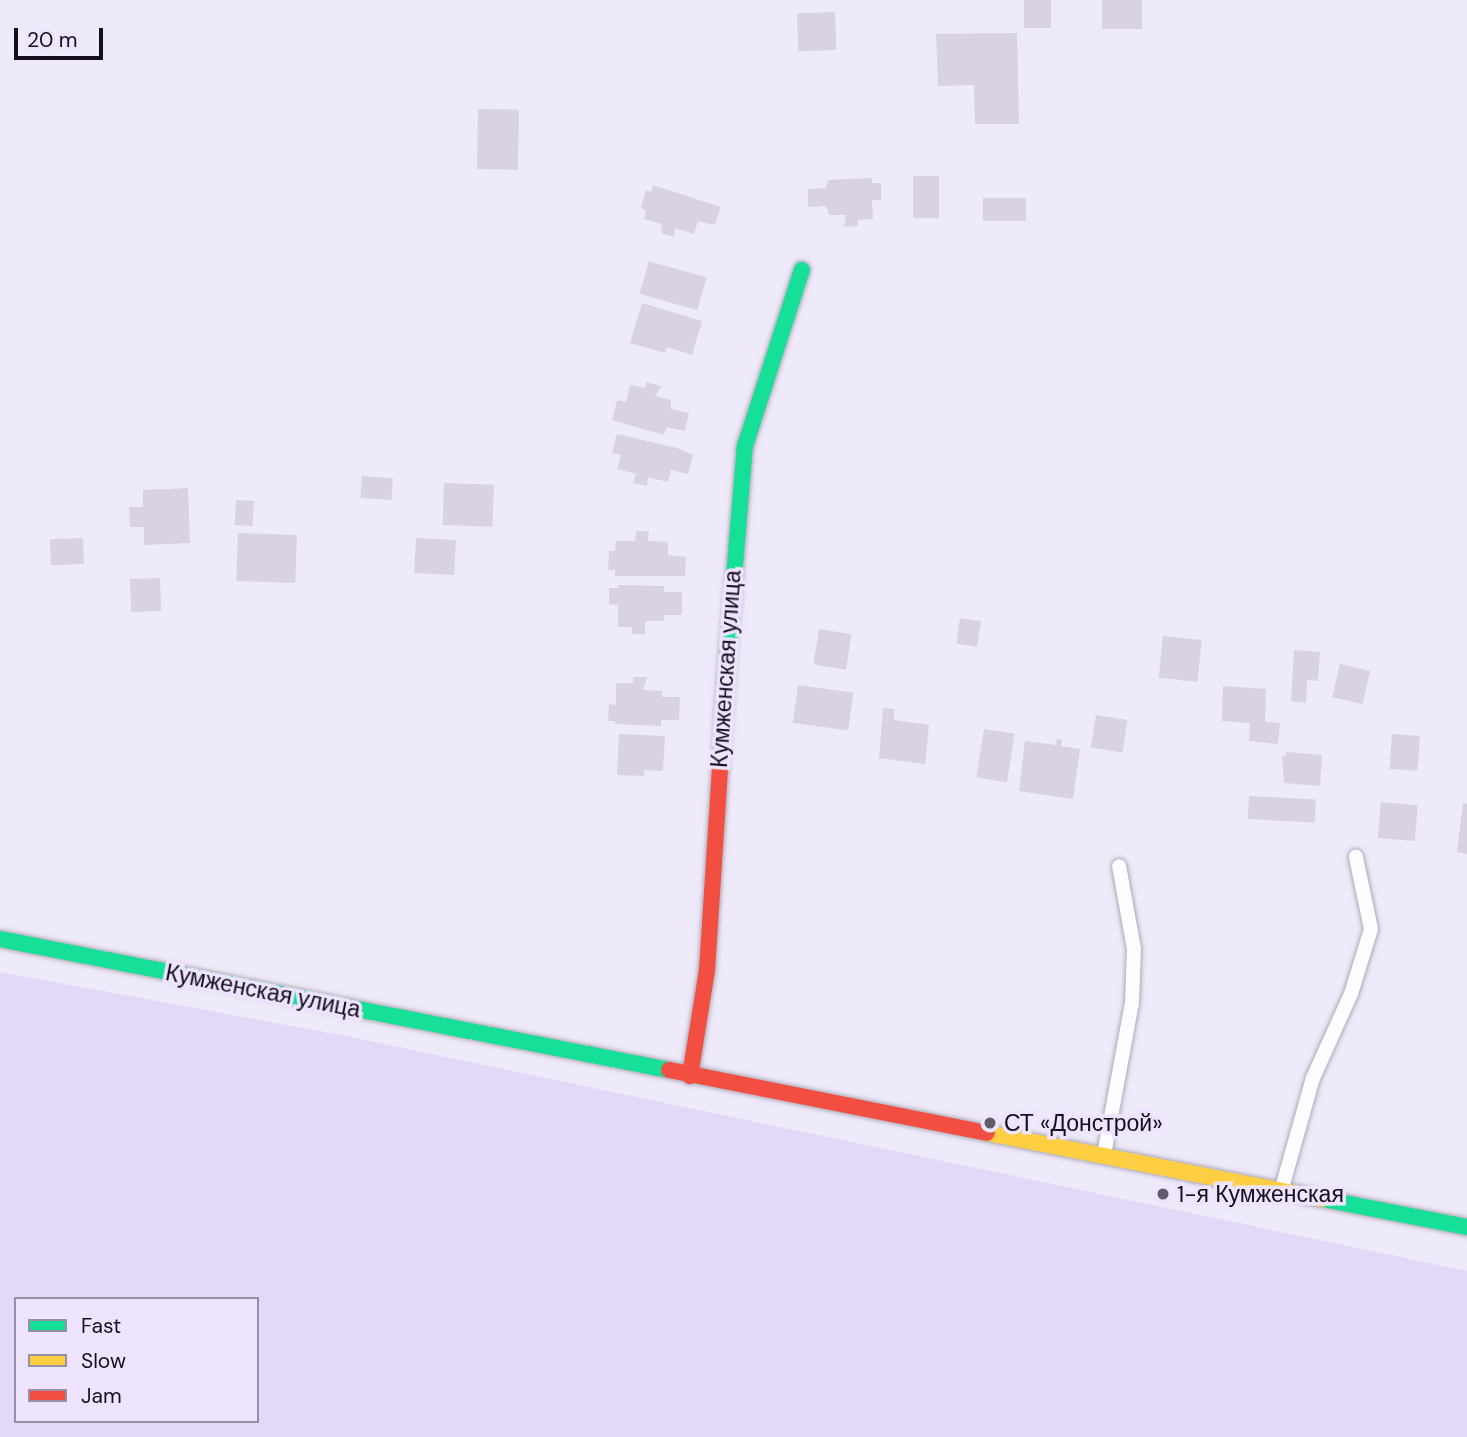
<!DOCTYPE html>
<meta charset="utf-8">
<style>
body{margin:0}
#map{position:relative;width:1467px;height:1437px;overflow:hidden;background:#efeaf9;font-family:"DM Sans",sans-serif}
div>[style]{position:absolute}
.green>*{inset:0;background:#e4d8f9}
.building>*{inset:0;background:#d8d2e3;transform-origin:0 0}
.roads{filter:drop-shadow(0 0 2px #aeaab6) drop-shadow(0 0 2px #aeaab6)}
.lane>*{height:14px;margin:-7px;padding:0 7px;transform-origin:7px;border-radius:7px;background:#fdfcfe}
.fast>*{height:16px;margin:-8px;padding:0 8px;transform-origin:8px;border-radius:8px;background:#16e098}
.slow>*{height:16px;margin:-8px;padding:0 8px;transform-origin:8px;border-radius:8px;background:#ffcf43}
.jam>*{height:16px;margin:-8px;padding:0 8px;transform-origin:8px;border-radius:8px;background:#f24e42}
.dots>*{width:19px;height:19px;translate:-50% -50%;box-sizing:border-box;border:4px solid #eee4ff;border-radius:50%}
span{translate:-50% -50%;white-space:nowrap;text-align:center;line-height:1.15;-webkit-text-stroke:7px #eee4ff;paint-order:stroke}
.street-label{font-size:23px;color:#140f1a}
.poi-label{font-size:23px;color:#140f1a}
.left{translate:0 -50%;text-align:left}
.legend{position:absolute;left:14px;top:1297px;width:245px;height:126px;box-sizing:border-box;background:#eee4ff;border:2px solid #978fa3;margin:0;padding:9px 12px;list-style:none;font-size:21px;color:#140f1a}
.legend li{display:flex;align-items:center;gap:14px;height:35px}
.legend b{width:35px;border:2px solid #978fa3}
.scale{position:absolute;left:14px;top:28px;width:89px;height:32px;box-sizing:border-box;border:4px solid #140f1a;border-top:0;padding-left:9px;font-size:21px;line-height:24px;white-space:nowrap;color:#140f1a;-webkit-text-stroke:5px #eee4ff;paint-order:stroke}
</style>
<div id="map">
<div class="green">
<i style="clip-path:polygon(evenodd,0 972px,346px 1036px,1467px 1271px,1467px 1437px,0 1437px,0 972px,16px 1299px,257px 1299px,257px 1421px,16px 1421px,16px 1299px)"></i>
</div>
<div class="building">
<i style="left:1024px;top:0;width:27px;height:28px"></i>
<i style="left:1102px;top:0;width:40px;height:29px"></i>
<i style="left:835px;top:12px;width:38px;height:38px;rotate:88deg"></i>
<i style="clip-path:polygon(1017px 33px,1019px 124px,975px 124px,974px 85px,938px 86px,936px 34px)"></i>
<i style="left:478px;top:109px;width:41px;height:60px;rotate:1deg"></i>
<i style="left:913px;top:176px;width:26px;height:42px"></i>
<i style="clip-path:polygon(872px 178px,872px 183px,881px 183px,881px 200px,872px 200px,873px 219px,858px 220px,858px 226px,844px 227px,846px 215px,829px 215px,826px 206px,808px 207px,808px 189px,826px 188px,828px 180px)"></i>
<i style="clip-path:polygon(653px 185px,721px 207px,715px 225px,698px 221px,694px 234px,675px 228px,674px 237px,661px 233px,662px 224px,644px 219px,646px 210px,641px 208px,646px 190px,651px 192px)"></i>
<i style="left:1026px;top:198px;width:23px;height:43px;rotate:90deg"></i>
<i style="left:649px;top:261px;width:60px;height:34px;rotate:16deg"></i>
<i style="clip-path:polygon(642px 303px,702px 321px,692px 355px,667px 347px,665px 353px,630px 343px)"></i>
<i style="clip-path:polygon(646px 382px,662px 386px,655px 396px,671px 400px,671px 409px,689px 413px,685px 431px,667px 427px,663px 435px,612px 420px,617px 400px,626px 402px,630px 385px,645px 388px)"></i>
<i style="clip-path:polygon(617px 434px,677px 448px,693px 455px,688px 474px,671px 470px,668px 482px,648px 477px,647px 486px,633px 483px,636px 474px,617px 469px,621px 455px,612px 453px)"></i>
<i style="left:362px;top:476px;width:31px;height:22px;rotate:4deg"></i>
<i style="left:444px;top:483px;width:50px;height:42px;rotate:2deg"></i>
<i style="clip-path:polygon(188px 488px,190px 543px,144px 545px,144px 527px,130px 527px,129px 507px,143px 507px,143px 490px)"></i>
<i style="left:236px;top:500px;width:18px;height:25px;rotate:3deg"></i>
<i style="clip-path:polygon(636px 531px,649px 531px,648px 541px,668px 542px,668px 555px,686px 557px,685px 576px,615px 576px,615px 570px,608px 570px,609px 551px,615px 551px,616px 541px,635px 541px)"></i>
<i style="left:238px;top:533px;width:59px;height:48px;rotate:2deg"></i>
<i style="left:83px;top:538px;width:26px;height:33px;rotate:88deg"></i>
<i style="left:416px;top:538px;width:40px;height:35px;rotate:3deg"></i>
<i style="left:160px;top:578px;width:33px;height:30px;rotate:88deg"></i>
<i style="clip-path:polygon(618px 585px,664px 586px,664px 592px,682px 592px,682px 615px,664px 615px,664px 621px,645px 621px,645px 634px,632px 634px,632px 627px,618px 627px,618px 605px,609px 604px,609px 588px,618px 588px)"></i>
<i style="left:960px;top:618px;width:21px;height:26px;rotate:8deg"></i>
<i style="left:819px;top:629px;width:33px;height:36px;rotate:9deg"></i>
<i style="left:1163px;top:636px;width:39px;height:42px;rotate:6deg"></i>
<i style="clip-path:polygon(1294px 650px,1320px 652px,1318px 681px,1307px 680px,1306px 703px,1291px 701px)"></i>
<i style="left:1340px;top:664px;width:31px;height:34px;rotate:13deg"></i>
<i style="clip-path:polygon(633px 677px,647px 677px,643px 690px,662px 691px,662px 697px,680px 697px,679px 720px,661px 720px,661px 726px,615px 724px,615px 721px,608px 721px,609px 704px,616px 705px,616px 683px,633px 683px)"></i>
<i style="left:798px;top:685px;width:56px;height:38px;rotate:8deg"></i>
<i style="clip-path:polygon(1223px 686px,1266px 689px,1265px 722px,1280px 723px,1278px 744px,1249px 741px,1250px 723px,1222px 721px)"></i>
<i style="clip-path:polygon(883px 708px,894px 709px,894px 720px,929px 725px,925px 764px,879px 758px)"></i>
<i style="left:1096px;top:715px;width:32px;height:33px;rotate:9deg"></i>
<i style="left:984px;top:729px;width:31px;height:49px;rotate:9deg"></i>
<i style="clip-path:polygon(619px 734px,665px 736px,663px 771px,644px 770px,644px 776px,617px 775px)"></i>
<i style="left:1392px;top:734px;width:28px;height:35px;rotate:4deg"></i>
<i style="clip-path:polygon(1057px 739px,1062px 740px,1061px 746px,1080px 749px,1073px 799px,1019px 791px,1025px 741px,1056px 745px)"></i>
<i style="clip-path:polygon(1286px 752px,1322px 755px,1320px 786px,1284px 783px,1282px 755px,1286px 756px)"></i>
<i style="left:1249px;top:796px;width:67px;height:23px;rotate:3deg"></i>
<i style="left:1381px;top:802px;width:37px;height:36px;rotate:5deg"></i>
<i style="clip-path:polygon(1463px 803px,1467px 804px,1467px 854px,1457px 852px)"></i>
</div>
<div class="roads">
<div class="lane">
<i style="left:1104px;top:1155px;width:155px;rotate:-79.6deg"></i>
<i style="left:1132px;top:1003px;width:54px;rotate:-87.9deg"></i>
<i style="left:1134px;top:949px;width:84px;rotate:-100.2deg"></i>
<i style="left:1282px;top:1188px;width:114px;rotate:-74.3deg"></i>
<i style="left:1313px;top:1078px;width:92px;rotate:-65.7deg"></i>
<i style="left:1351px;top:994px;width:68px;rotate:-72.9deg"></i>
<i style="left:1371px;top:929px;width:74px;rotate:-101.8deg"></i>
</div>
<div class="fast">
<i style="left:726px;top:675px;width:230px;rotate:-85.3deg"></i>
<i style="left:745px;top:446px;width:185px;rotate:-72.1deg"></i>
<i style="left:0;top:939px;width:682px;rotate:11.08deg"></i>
<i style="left:1323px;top:1199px;width:147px;rotate:11deg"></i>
</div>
<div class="slow">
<i style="left:987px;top:1133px;width:342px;rotate:11.1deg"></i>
</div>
<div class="jam">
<i style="left:669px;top:1070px;width:324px;rotate:11.2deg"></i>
<i style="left:690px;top:1076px;width:107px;rotate:-80.9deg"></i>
<i style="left:707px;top:970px;width:296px;rotate:-86.3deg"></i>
</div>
</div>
<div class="dots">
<i style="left:990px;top:1123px;background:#615c68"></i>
<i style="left:1163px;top:1194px;background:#615c68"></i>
</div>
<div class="street-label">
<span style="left:726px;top:669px;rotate:-86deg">Кумженская улица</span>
<span style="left:263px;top:991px;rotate:11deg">Кумженская улица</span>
</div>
<div class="poi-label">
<span class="left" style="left:1004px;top:1123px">СТ «Донстрой»</span>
<span class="left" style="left:1177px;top:1194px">1-я Кумженская</span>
</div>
<ul class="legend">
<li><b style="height:9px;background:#16e098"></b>Fast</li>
<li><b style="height:9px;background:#ffcf43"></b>Slow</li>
<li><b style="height:9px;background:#f24e42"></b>Jam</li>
</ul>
<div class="scale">20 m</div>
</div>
